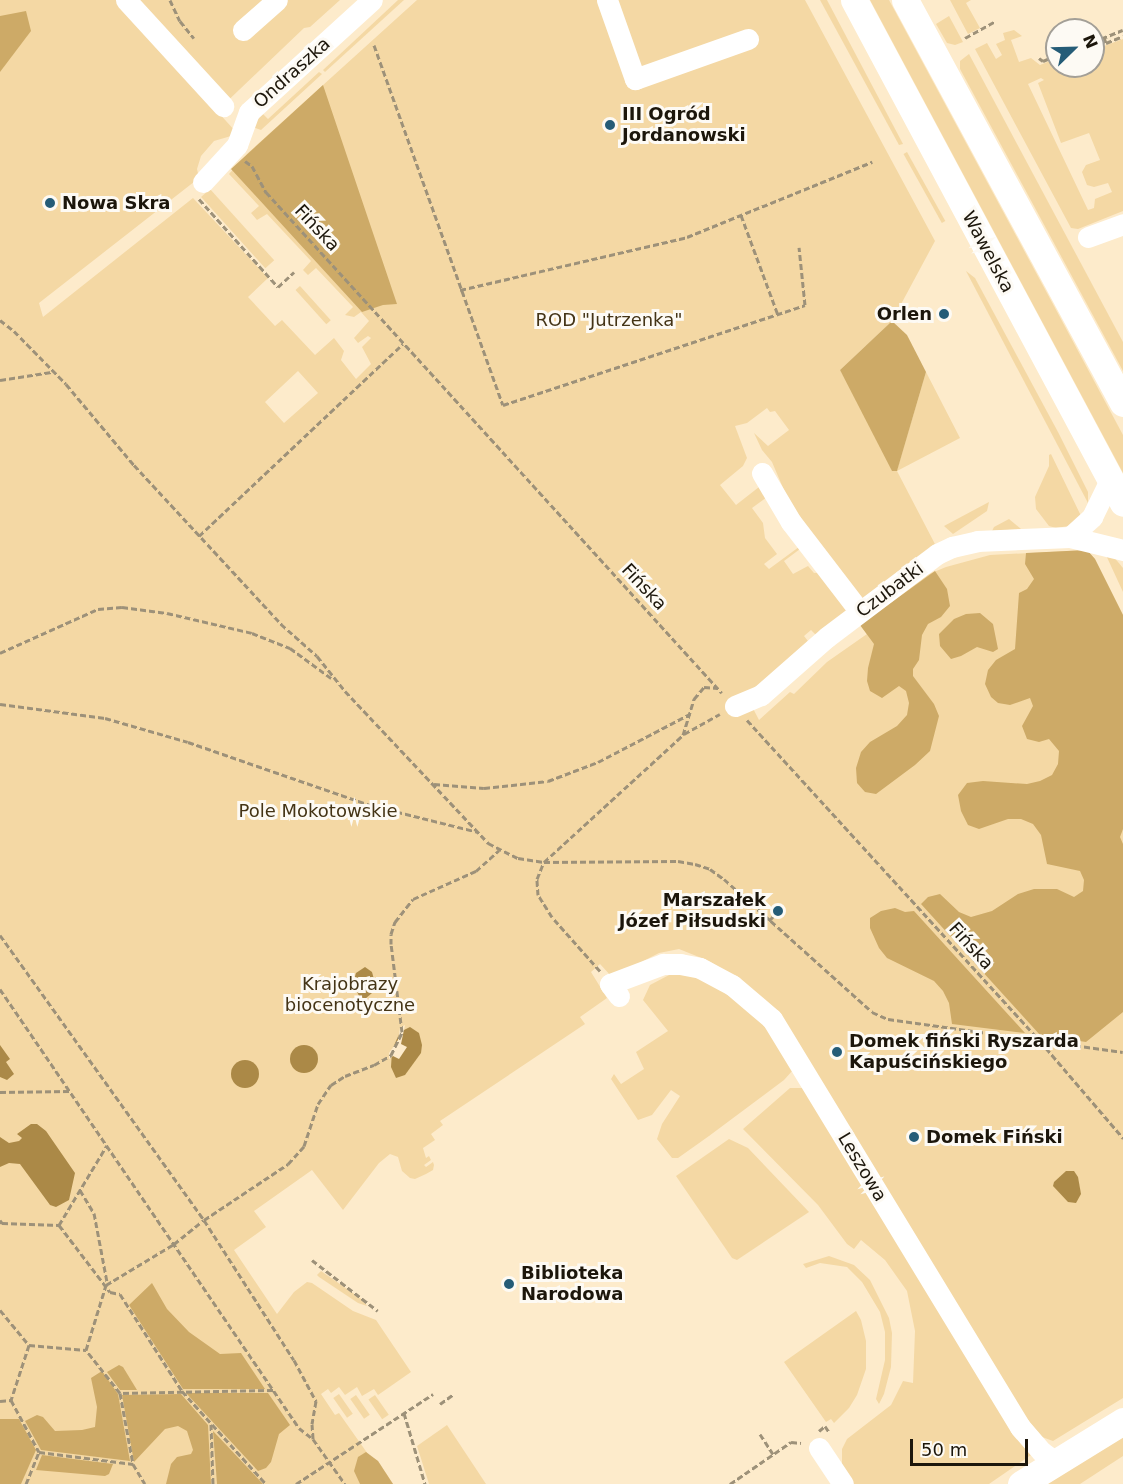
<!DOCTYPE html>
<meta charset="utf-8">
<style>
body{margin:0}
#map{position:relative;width:1123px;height:1484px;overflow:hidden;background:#fdebcb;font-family:"DejaVu Sans",sans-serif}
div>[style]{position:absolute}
.green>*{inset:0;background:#f4d8a4;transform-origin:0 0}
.forest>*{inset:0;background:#cdaa67}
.water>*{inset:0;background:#ab8947}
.round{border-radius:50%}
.pier>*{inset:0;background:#fdebcb}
.path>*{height:3px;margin-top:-1.5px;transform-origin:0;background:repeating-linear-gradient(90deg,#9d9179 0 6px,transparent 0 9px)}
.minor>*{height:21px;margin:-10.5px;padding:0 10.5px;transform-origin:10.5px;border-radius:10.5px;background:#fff}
.major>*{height:27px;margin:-13.5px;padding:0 13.5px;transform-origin:13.5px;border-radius:13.5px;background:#fff}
.dots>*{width:16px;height:16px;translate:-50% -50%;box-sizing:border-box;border:3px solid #fdfaf4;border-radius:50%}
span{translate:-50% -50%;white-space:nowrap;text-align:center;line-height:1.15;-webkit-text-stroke:6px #fdfaf4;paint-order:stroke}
.street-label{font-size:18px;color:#1c160b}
.poi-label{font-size:18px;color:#1c160b;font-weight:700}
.left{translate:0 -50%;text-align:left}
.right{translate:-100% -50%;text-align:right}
.park-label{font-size:18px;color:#443416}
.north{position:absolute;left:1045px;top:18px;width:60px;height:60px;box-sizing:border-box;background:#fdfaf4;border:2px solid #a39f97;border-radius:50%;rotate:67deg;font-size:16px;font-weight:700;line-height:24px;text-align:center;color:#1c160b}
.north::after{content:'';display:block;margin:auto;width:21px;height:27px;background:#255c77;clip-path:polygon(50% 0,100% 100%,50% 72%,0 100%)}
.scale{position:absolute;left:910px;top:1439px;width:118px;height:27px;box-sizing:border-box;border:3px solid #1c160b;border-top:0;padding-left:8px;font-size:18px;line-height:21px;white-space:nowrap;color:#1c160b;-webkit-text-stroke:4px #fdfaf4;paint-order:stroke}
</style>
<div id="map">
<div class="green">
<i style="clip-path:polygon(evenodd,0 0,340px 0,310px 27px,304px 28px,217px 111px,236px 132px,231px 136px,214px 141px,201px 156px,197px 169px,199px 178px,39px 303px,43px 317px,193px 198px,268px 278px,248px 297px,275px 326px,282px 320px,315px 355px,334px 338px,344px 351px,341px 360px,356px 379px,371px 364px,362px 347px,371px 338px,368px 336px,358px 343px,354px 338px,369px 321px,361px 312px,354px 317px,345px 315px,353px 307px,316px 268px,308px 275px,303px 270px,311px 261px,267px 214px,257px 220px,251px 213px,259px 206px,229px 174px,248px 153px,417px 0,805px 0,935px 241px,892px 321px,840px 370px,897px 470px,926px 372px,960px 438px,897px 471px,936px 546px,863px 598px,858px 598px,792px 509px,772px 462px,762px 450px,754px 433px,768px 446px,789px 430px,775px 411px,770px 412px,767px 408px,747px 423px,735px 426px,747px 458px,743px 466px,720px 485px,736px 505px,759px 487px,767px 497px,752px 508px,763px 523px,765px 538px,777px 554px,764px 564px,769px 569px,803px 544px,804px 546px,784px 561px,793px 574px,808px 566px,814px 573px,826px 572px,853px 607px,816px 635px,811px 630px,804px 636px,808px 641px,751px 692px,745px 693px,759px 720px,790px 692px,794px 694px,827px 662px,867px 634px,860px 625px,929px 574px,946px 567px,990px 555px,1087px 550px,1095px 559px,1123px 615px,1123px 1398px,1053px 1441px,1042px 1437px,1013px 1402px,745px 983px,709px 961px,679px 949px,659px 953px,612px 977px,600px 964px,591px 972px,607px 998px,580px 1017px,585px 1024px,440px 1121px,443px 1125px,431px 1134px,435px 1140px,423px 1148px,426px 1158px,429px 1156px,431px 1160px,424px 1165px,426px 1167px,433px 1162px,434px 1165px,433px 1170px,426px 1174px,415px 1179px,410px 1178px,402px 1171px,398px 1157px,390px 1154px,379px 1163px,343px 1210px,312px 1170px,254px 1211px,266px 1227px,234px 1250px,277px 1314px,294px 1292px,307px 1282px,312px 1283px,353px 1311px,376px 1320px,411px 1372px,378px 1395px,374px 1389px,362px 1396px,357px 1387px,345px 1395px,339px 1387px,331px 1393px,328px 1389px,321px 1394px,335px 1415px,339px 1413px,370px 1457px,378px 1461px,393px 1484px,0 1484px,0 0,298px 371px,318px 393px,284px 423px,265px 402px,298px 371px)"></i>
<i style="clip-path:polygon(398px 0,404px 0,325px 72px,323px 70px)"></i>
<i style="clip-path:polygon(820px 0,827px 0,903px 144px,899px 145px)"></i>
<i style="clip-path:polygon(870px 0,889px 0,1054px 306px,1123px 435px,1123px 473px)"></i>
<i style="clip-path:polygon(950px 0,971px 0,966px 3px,980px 28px,968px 34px)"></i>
<i style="clip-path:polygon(949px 16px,963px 42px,955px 45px,947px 43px,936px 24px)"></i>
<i style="clip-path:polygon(evenodd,1014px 30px,1022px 36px,1011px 40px,1019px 62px,1031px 58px,1040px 65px,1057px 58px,1057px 66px,1093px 66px,1093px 45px,1102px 42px,1104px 46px,1123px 39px,1123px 211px,1078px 229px,1071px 228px,975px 49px,987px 43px,996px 59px,1002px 55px,996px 44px,1005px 40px,1003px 33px,1014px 30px,1041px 78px,1044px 80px,1038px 83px,1061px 143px,1089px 133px,1100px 160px,1086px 165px,1082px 172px,1087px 185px,1094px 187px,1108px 183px,1112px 192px,1095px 199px,1094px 208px,1088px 210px,1028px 84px,1041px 78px)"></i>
<i style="clip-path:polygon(969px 54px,1123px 342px,1123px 371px,960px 69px,960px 61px)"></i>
<i style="clip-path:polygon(319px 72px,322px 74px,261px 130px,253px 127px,261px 112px,268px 119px)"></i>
<i style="left:907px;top:152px;width:79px;height:4px;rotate:61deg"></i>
<i style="left:210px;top:189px;width:96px;height:12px;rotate:48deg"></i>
<i style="clip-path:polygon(966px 271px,975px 278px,1058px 432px,1088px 492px,1088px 503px)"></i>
<i style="left:300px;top:286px;width:46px;height:6px;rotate:48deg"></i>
<i style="clip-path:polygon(1051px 454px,1083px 520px,1075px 525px,1056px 528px,1049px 526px,1036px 509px,1035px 497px,1049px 466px,1049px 455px)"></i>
<i style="clip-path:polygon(989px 502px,987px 511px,953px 534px,944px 526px)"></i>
<i style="clip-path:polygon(1009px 519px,1021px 529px,992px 531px,994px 527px)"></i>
<i style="clip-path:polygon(1105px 553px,1113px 556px,1123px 568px,1123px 592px)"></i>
<i style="clip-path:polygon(671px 974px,694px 976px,735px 996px,772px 1029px,793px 1070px,784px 1080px,709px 1136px,678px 1158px,672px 1158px,657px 1139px,662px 1124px,680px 1096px,671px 1090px,652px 1115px,638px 1120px,611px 1079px,614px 1074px,621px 1084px,644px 1069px,636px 1052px,668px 1031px,643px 1000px,650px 985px)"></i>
<i style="clip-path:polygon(790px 1088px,806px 1088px,1031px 1455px,989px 1484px,853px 1484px,842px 1465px,842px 1449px,847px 1439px,891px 1405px,903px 1381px,913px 1383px,915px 1331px,907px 1291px,885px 1260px,861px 1240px,854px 1249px,847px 1244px,818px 1205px,743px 1129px)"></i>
<i style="clip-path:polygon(729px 1139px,748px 1148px,809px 1212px,737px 1260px,732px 1258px,676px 1176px)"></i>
<i style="clip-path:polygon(829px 1256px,854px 1265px,870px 1280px,889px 1318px,892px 1333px,891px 1367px,884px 1394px,879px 1404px,876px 1399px,885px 1360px,885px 1332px,880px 1312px,862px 1282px,847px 1267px,820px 1263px,806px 1268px,803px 1264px)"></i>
<i style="clip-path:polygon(321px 1271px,363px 1300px,367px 1306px,358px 1303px,319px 1277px,317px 1275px)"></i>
<i style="clip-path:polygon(856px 1311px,861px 1320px,866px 1341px,866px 1369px,857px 1395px,849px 1408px,834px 1423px,831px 1419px,826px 1422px,784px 1362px)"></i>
<i style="left:339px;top:1394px;width:24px;height:7px;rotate:55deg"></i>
<i style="left:356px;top:1395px;width:24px;height:7px;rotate:55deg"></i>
<i style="left:375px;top:1395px;width:24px;height:8px;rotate:55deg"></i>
<i style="clip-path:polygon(447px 1425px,486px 1484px,429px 1484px,417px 1446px)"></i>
<i style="clip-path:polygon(1123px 1437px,1123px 1456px,1080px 1484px,1047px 1484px)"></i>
</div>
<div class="forest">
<i style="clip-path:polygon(26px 11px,31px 31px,0 72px,0 16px)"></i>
<i style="clip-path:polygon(323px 85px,397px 304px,383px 305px,362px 312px,231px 169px)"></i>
<i style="clip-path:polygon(892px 321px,907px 335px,926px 372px,897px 471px,892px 471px,840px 370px)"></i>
<i style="clip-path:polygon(1087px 550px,1095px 559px,1123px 615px,1123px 829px,1120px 837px,1123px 844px,1123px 1012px,1086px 1042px,1040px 1035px,921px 904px,928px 897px,940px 894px,959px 912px,971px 917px,992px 911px,1018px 894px,1034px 889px,1057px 889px,1074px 897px,1083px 891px,1084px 880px,1080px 871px,1047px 864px,1041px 835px,1033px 824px,1021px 819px,1008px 819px,979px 829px,968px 825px,961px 811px,958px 795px,967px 783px,983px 781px,1027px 784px,1040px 781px,1052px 775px,1058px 764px,1059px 751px,1049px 739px,1039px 742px,1027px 739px,1022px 726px,1033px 706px,1030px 698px,1010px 705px,998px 703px,991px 697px,985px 684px,988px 670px,996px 660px,1015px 649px,1019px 593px,1027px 589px,1034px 579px,1025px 564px,1026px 553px)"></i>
<i style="clip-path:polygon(935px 571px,947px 589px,950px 606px,941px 617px,928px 624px,922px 635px,919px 660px,913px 669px,913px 676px,934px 704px,939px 716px,930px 751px,915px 765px,876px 794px,865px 792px,857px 783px,856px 768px,861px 752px,870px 742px,897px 726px,907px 715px,909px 703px,906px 691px,899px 686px,882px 698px,870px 691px,867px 681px,868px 668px,874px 644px,860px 625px)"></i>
<i style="clip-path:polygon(980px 613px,993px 624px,998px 649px,993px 652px,977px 647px,961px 656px,951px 659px,940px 646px,939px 634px,954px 619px,966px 614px)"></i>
<i style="clip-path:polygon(895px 908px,905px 912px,914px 911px,1025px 1033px,952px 1024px,949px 1003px,943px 991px,934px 981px,887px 958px,879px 948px,870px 928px,870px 918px,881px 911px)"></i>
<i style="clip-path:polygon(152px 1283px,167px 1309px,189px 1332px,220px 1354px,241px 1353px,265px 1389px,183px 1389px,129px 1305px)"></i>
<i style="clip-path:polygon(119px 1365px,123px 1367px,137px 1390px,120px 1390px,107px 1372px)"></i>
<i style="clip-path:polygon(102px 1371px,118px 1394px,130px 1461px,41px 1450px,25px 1421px,37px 1415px,43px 1417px,55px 1431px,82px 1430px,95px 1427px,97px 1407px,91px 1378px)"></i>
<i style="clip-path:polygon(186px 1393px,268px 1393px,290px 1425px,279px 1434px,271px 1462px,266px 1468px,258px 1471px)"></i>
<i style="clip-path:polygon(181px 1394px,208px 1425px,211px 1484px,166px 1484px,171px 1464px,177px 1457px,191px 1454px,193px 1450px,187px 1431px,178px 1426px,165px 1429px,134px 1462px,122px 1395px)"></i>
<i style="clip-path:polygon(0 1419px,19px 1419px,36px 1450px,21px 1484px,0 1484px)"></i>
<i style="clip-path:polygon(213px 1431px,263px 1484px,217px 1484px)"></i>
<i style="clip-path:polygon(366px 1452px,378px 1461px,393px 1484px,360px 1484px,354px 1471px,358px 1457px)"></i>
<i style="clip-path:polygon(42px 1455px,113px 1464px,109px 1474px,105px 1476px,36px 1470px)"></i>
</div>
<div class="water">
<i style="clip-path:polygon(365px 967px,372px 972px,375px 983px,372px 993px,365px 999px,359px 996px,353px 983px,356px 973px)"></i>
<i style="clip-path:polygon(410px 1027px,419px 1033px,422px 1045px,421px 1053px,405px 1075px,396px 1078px,391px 1067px,392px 1050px,400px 1032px)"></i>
<i class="round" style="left:290px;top:1045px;width:28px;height:28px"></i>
<i style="clip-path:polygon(0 1045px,10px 1059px,6px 1062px,14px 1074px,7px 1080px,0 1077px)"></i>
<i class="round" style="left:231px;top:1060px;width:28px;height:28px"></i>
<i style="clip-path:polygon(31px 1124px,37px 1124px,46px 1131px,75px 1173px,69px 1200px,56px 1207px,50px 1205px,20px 1164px,9px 1163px,0 1167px,0 1137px,9px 1143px,19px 1141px,22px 1138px,17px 1134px)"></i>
<i style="clip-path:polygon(1066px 1171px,1074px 1171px,1078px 1177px,1081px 1194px,1076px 1203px,1068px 1202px,1053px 1186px,1054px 1182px)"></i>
</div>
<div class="pier">
<i style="clip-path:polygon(405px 1025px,401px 1044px,407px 1047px,399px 1059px,393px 1056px,389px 1059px,389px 1053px,398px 1040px,400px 1028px)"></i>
</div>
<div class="path">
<i style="left:170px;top:0;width:23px;rotate:65deg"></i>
<i style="left:180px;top:21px;width:22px;rotate:51deg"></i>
<i style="left:1104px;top:37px;width:6px;rotate:72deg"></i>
<i style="left:1106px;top:43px;width:18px;rotate:-22deg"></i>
<i style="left:965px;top:38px;width:35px;rotate:-29deg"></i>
<i style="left:1093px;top:42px;width:32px;rotate:-22deg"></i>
<i style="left:374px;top:45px;width:382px;rotate:70.3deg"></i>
<i style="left:503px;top:405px;width:318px;rotate:-18.3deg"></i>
<i style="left:805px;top:305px;width:58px;rotate:-95.9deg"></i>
<i style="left:1039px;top:58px;width:5px;rotate:37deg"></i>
<i style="left:1043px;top:61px;width:15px;rotate:-23deg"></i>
<i style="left:245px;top:161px;width:9px;rotate:36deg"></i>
<i style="left:252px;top:166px;width:30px;rotate:62deg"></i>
<i style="left:266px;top:192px;width:677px;rotate:47.69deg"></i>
<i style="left:199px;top:199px;width:118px;rotate:48.1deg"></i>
<i style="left:278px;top:287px;width:22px;rotate:-43deg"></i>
<i style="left:741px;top:215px;width:107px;rotate:69.7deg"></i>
<i style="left:460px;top:290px;width:233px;rotate:-13.1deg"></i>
<i style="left:687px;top:237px;width:200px;rotate:-22.1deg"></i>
<i style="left:0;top:320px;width:18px;rotate:38deg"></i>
<i style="left:14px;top:331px;width:74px;rotate:45.5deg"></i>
<i style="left:66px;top:384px;width:106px;rotate:50deg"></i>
<i style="left:134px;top:465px;width:217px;rotate:47.2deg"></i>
<i style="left:281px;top:624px;width:48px;rotate:41.6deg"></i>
<i style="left:317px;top:656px;width:45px;rotate:51.3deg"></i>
<i style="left:345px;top:691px;width:209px;rotate:46.7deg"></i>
<i style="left:488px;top:843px;width:34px;rotate:27deg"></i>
<i style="left:518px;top:858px;width:26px;rotate:9deg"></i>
<i style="left:544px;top:862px;width:134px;rotate:-0.4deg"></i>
<i style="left:678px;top:861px;width:17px;rotate:10deg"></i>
<i style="left:695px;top:864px;width:16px;rotate:18deg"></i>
<i style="left:710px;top:869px;width:17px;rotate:36deg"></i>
<i style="left:724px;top:879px;width:199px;rotate:41.9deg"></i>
<i style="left:872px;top:1012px;width:17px;rotate:24deg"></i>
<i style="left:888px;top:1019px;width:237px;rotate:8deg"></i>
<i style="left:0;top:380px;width:52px;rotate:-8.9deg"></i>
<i style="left:199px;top:536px;width:280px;rotate:-43.3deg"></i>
<i style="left:0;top:653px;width:107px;rotate:-24.2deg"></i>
<i style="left:98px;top:609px;width:24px;rotate:-5deg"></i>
<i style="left:122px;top:607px;width:45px;rotate:7.6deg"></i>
<i style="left:167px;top:613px;width:87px;rotate:13.2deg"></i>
<i style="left:252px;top:633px;width:41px;rotate:21.5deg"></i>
<i style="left:290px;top:648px;width:51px;rotate:36.2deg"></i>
<i style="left:0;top:704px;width:106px;rotate:7.6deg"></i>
<i style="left:105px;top:718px;width:86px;rotate:16.1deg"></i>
<i style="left:188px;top:742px;width:193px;rotate:19.1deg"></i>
<i style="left:370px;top:805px;width:111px;rotate:14deg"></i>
<i style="left:747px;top:720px;width:435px;rotate:47.6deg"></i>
<i style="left:1040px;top:1041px;width:128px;rotate:49.4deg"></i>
<i style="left:684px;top:734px;width:41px;rotate:-29.1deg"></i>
<i style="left:434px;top:784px;width:50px;rotate:4.6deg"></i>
<i style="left:484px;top:788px;width:64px;rotate:-6.2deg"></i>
<i style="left:548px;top:781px;width:53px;rotate:-20.8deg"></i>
<i style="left:598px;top:762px;width:104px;rotate:-27.6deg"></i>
<i style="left:769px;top:921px;width:13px;rotate:-48deg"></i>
<i style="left:0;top:935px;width:350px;rotate:54.4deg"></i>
<i style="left:204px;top:1220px;width:166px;rotate:57.3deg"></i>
<i style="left:294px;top:1360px;width:47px;rotate:61.8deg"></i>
<i style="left:316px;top:1401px;width:23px;rotate:100deg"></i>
<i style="left:312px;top:1424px;width:15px;rotate:86deg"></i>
<i style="left:600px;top:971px;width:72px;rotate:-131.6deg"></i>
<i style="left:552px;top:917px;width:26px;rotate:-122deg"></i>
<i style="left:538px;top:895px;width:16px;rotate:-94deg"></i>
<i style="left:537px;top:879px;width:18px;rotate:-68deg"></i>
<i style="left:544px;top:862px;width:188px;rotate:-42.4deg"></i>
<i style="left:683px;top:735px;width:38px;rotate:-73deg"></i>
<i style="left:694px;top:699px;width:16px;rotate:-50deg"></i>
<i style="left:704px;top:687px;width:14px;rotate:4deg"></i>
<i style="left:0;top:989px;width:531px;rotate:55.74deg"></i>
<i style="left:299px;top:1428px;width:18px;rotate:38deg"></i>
<i style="left:313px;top:1439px;width:55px;rotate:54.6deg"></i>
<i style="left:0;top:1092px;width:70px;rotate:-0.8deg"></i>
<i style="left:80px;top:1190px;width:27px;rotate:59deg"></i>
<i style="left:94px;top:1213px;width:70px;rotate:79.3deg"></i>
<i style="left:0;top:1220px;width:4px;rotate:56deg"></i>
<i style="left:2px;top:1223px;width:57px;rotate:2deg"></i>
<i style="left:59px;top:1225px;width:84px;rotate:52.7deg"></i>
<i style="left:110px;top:1292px;width:10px;rotate:11deg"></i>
<i style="left:120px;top:1294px;width:115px;rotate:57.4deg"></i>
<i style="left:182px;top:1391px;width:125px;rotate:47.9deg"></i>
<i style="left:59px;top:1225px;width:93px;rotate:-59deg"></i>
<i style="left:312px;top:1260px;width:83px;rotate:37.7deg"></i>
<i style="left:0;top:1310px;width:45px;rotate:50.4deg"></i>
<i style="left:29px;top:1345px;width:57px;rotate:5deg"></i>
<i style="left:29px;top:1345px;width:58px;rotate:108.1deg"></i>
<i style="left:11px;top:1400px;width:59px;rotate:61.7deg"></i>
<i style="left:39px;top:1452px;width:95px;rotate:7.3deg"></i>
<i style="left:133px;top:1464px;width:23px;rotate:59deg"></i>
<i style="left:273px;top:1390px;width:153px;rotate:178.9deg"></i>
<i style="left:120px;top:1393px;width:55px;rotate:-128.3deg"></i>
<i style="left:86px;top:1350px;width:68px;rotate:-72.9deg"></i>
<i style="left:106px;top:1285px;width:79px;rotate:-31.1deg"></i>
<i style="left:174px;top:1244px;width:38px;rotate:-39deg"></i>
<i style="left:204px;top:1220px;width:101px;rotate:-33.7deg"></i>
<i style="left:288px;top:1164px;width:24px;rotate:-48deg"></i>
<i style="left:304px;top:1146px;width:44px;rotate:-71.6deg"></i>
<i style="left:318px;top:1104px;width:23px;rotate:-56deg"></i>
<i style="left:331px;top:1085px;width:17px;rotate:-33deg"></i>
<i style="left:345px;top:1076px;width:31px;rotate:-21deg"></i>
<i style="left:374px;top:1065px;width:20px;rotate:-30deg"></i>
<i style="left:391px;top:1055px;width:25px;rotate:-64deg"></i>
<i style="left:402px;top:1032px;width:89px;rotate:-97.1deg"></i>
<i style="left:391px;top:944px;width:10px;rotate:-90deg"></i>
<i style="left:391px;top:934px;width:13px;rotate:-72deg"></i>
<i style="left:395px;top:922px;width:29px;rotate:-52deg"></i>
<i style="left:413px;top:899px;width:69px;rotate:-24deg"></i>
<i style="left:476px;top:871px;width:31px;rotate:-42deg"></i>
<i style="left:120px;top:1393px;width:72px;rotate:79.6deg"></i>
<i style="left:0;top:1401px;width:11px;rotate:-5deg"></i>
<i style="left:440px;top:1404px;width:17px;rotate:-36deg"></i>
<i style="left:404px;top:1413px;width:74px;rotate:73.5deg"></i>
<i style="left:211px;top:1424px;width:60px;rotate:88.1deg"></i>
<i style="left:819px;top:1431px;width:8px;rotate:-40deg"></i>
<i style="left:825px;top:1426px;width:7px;rotate:56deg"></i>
<i style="left:760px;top:1434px;width:24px;rotate:57deg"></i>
<i style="left:26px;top:1484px;width:35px;rotate:-68deg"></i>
<i style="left:296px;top:1484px;width:164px;rotate:-33.3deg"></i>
<i style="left:730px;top:1484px;width:74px;rotate:-34.5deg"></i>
<i style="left:791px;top:1442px;width:10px;rotate:6deg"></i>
</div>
<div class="minor">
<i style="left:126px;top:0;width:144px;rotate:47.5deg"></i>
<i style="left:607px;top:0;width:84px;rotate:70.5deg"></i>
<i style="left:635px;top:79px;width:120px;rotate:-19.5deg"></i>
<i style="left:243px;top:30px;width:45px;rotate:-41.4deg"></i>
<i style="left:203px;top:182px;width:50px;rotate:-47.4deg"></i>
<i style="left:237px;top:145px;width:35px;rotate:-70deg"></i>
<i style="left:249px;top:112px;width:166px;rotate:-42.3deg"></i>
<i style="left:1088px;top:237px;width:37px;rotate:-20deg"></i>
<i style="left:762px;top:473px;width:57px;rotate:59.4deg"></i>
<i style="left:791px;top:522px;width:113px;rotate:52.5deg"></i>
<i style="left:1070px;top:537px;width:30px;rotate:-42deg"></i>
<i style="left:1092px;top:517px;width:41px;rotate:-64.1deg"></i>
<i style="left:735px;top:706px;width:28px;rotate:-23deg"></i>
<i style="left:761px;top:695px;width:88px;rotate:-41.3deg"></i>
<i style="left:827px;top:637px;width:138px;rotate:-37deg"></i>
<i style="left:937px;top:554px;width:17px;rotate:-25deg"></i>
<i style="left:952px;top:547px;width:26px;rotate:-13deg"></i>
<i style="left:977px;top:541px;width:93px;rotate:-2.5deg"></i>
<i style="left:1070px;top:537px;width:55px;rotate:13.8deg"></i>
<i style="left:619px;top:996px;width:15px;rotate:-127deg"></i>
<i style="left:610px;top:984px;width:57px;rotate:-20.7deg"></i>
<i style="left:663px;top:964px;width:17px"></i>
<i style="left:680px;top:964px;width:20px;rotate:11deg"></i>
<i style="left:700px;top:968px;width:36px;rotate:28deg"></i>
<i style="left:732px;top:985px;width:52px;rotate:40.4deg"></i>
<i style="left:772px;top:1019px;width:477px;rotate:58.7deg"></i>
<i style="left:1020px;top:1427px;width:33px;rotate:49deg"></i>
<i style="left:1042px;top:1452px;width:17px;rotate:36deg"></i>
<i style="left:819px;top:1448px;width:43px;rotate:56.3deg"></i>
</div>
<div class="major">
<i style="left:854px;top:0;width:570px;rotate:61.86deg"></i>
<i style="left:905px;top:0;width:458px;rotate:61.6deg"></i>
<i style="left:1021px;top:1484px;width:120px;rotate:-31.7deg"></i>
</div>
<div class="dots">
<i style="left:610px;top:125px;background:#255c77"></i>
<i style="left:50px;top:203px;background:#255c77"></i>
<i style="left:944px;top:314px;background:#255c77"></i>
<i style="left:778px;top:911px;background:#255c77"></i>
<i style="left:837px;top:1052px;background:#255c77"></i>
<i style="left:914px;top:1137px;background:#255c77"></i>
<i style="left:509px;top:1284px;background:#255c77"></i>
</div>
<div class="street-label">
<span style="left:292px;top:73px;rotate:-42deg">Ondraszka</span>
<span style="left:317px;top:228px;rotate:47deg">Fińska</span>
<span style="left:988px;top:252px;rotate:62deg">Wawelska</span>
<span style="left:644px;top:587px;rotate:47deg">Fińska</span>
<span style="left:890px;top:590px;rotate:-37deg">Czubatki</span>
<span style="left:971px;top:946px;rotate:48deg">Fińska</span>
<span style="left:862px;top:1167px;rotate:59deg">Leszowa</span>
</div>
<div class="poi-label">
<span class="left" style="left:622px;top:125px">III Ogród<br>Jordanowski</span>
<span class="left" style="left:62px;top:203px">Nowa Skra</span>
<span class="right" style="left:932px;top:314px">Orlen</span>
<span class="right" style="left:766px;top:911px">Marszałek<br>Józef Piłsudski</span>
<span class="left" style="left:849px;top:1052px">Domek fiński Ryszarda<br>Kapuścińskiego</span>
<span class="left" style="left:926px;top:1137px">Domek Fiński</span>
<span class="left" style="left:521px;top:1284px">Biblioteka<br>Narodowa</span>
</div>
<div class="park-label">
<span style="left:609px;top:320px">ROD "Jutrzenka"</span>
<span style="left:318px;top:811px">Pole Mokotowskie</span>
<span style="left:350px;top:995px">Krajobrazy<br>biocenotyczne</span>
</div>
<div class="north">N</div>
<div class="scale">50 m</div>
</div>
